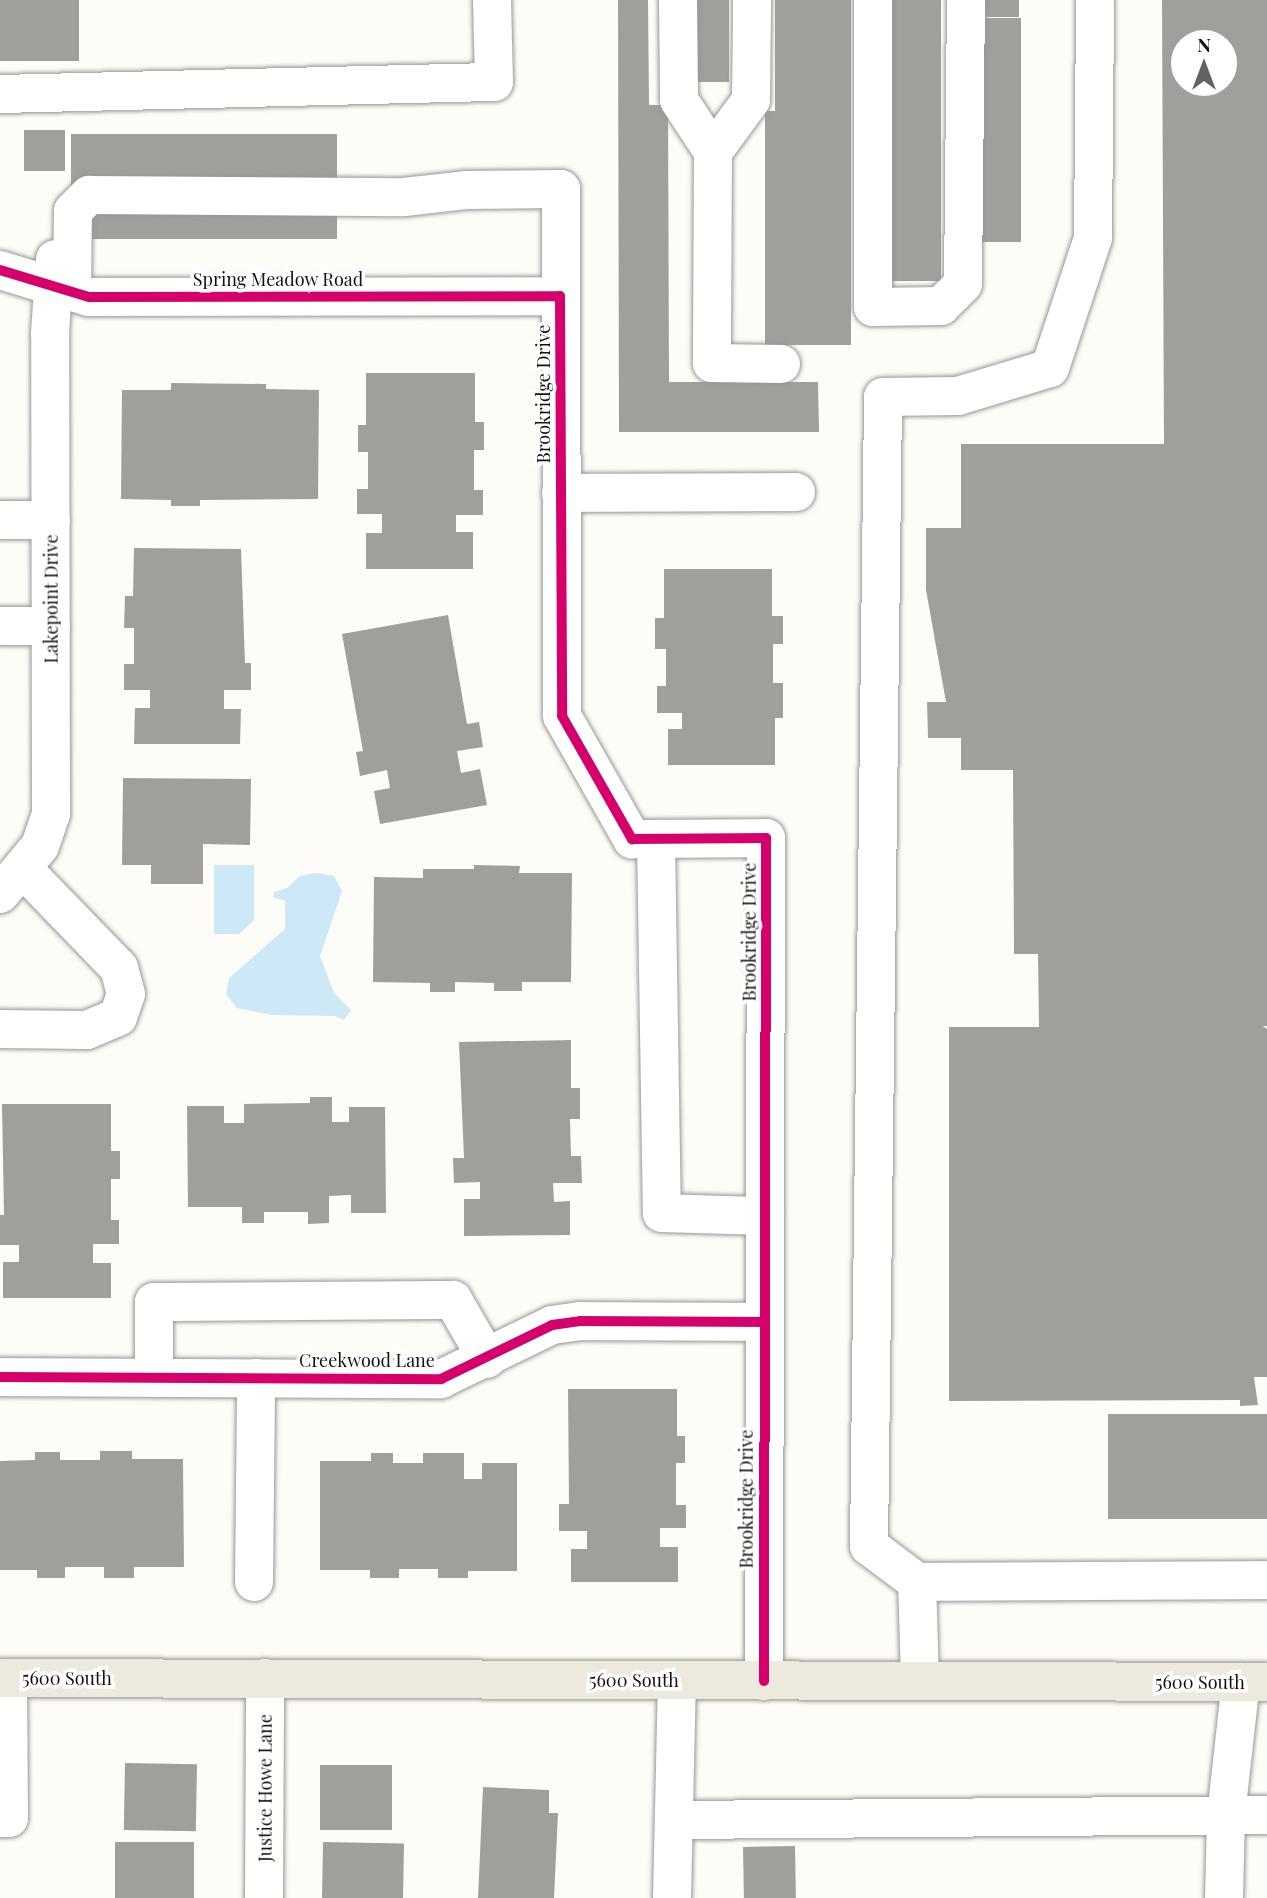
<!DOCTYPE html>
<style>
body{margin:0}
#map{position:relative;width:1267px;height:1898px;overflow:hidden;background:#fdfcf7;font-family:"Playfair Display",serif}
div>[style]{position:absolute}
.water>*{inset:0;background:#cde8f7}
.building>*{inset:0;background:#a19f9c;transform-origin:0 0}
.roads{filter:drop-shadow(0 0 2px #979795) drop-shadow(0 0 2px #979795)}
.minor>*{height:38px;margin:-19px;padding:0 19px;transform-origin:19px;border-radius:19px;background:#fffffe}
.major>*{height:38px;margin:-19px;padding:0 19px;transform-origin:19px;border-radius:19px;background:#ede9dc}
.cycleway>*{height:10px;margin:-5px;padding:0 5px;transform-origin:5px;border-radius:5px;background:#d6006c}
span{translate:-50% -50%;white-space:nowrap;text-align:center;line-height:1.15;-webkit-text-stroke:7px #fff;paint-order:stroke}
.street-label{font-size:18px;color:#111}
.north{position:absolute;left:1169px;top:28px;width:70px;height:70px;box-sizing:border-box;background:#fff;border:2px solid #a0a0a0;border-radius:50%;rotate:0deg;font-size:19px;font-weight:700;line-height:28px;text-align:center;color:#111}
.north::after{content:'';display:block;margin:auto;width:24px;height:32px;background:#646362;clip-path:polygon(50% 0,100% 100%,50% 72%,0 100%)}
</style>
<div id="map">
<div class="water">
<i style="clip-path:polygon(214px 865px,254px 865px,254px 920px,239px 934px,214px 934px)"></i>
<i style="clip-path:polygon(316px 873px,334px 876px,342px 891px,320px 956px,334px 993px,351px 1010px,344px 1020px,335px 1016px,272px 1015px,237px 1008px,226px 994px,229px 978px,285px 929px,285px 900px,274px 898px,274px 892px,287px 888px,300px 876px)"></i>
</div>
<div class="building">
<i style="left:0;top:0;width:79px;height:61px"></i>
<i style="clip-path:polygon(618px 0,648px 0,649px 105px,668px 105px,669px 382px,818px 382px,819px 432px,619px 432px)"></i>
<i style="left:695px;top:0;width:34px;height:82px"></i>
<i style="clip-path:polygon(775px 0,851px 0,851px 345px,765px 345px,765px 111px,775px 111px)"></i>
<i style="left:891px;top:0;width:50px;height:281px"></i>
<i style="left:978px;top:0;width:41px;height:17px"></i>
<i style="clip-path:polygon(evenodd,1162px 0,1267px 0,1267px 1026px,1263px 1026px,1267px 1029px,1267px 1377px,1254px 1377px,1258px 1405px,1240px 1406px,1240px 1400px,949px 1401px,949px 1027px,1039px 1027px,1038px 954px,1014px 954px,1013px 770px,961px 770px,961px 738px,928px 738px,927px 702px,946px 702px,926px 590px,926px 528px,961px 528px,961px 444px,1164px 444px,1162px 0,1183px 42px,1225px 42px,1225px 84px,1183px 84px,1183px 42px)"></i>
<i style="left:980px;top:18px;width:41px;height:224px"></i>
<i style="left:24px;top:130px;width:41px;height:41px"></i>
<i style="left:71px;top:134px;width:266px;height:105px"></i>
<i style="clip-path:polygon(366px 373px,475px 373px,475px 422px,484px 422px,484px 450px,474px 450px,474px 490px,483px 490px,483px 515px,456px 515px,456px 532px,473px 532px,473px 569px,366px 569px,366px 533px,382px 533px,382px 514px,357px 514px,357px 489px,368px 489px,368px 452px,358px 452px,358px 425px,366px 425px)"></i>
<i style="clip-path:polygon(171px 383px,266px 384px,266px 389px,319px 390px,318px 499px,200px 500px,200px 506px,171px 506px,171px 500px,121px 499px,122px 390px,171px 390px)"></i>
<i style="clip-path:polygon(134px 548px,241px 549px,245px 663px,251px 663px,251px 690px,224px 690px,224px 709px,241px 709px,240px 744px,134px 744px,135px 708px,150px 708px,150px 690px,124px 690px,124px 664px,134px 664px,134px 628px,124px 628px,125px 596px,133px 596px)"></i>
<i style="clip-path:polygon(664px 569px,772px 569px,772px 616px,783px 616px,783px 644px,773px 644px,773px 683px,783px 683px,783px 718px,775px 718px,775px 765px,668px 765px,668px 729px,682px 729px,682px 713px,657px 713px,657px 686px,666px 686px,666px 649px,655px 649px,655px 618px,664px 618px)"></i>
<i style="clip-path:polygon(448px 615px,467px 724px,479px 722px,483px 747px,457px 751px,461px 773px,480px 769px,487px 805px,380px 824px,374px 791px,390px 788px,387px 770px,360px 776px,356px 752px,363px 751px,342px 634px)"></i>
<i style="clip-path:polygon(123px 778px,251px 779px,250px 845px,203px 844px,203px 884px,151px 884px,151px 865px,122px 865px)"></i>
<i style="clip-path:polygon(474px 865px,520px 866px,519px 873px,572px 873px,571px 982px,522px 982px,522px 991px,494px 991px,494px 983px,455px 982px,455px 992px,430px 992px,430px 983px,373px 982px,374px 877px,423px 878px,423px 869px,474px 869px)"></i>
<i style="clip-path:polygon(571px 1040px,571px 1088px,580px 1088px,580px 1119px,570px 1119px,571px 1156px,581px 1156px,582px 1183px,553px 1183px,554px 1202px,570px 1201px,570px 1235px,464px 1236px,464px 1199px,480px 1199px,480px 1182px,454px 1183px,453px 1158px,464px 1158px,459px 1042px)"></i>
<i style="clip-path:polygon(310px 1097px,332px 1097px,332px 1122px,349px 1122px,349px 1107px,385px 1107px,386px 1213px,351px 1213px,351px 1195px,329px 1196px,329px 1223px,308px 1224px,308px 1212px,264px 1212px,264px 1223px,242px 1223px,242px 1207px,188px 1207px,187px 1106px,224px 1106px,224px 1123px,244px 1123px,244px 1104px,310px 1103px)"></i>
<i style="clip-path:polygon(2px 1104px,111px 1104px,111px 1151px,120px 1151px,120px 1179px,111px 1179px,111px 1220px,119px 1220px,119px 1244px,93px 1244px,93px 1263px,111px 1263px,111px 1298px,3px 1298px,3px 1262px,19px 1262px,19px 1245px,0 1245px,0 1215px,4px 1215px)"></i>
<i style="clip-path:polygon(568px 1389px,677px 1389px,677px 1436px,685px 1436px,685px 1463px,676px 1463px,676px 1505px,686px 1505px,686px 1528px,660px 1528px,660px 1547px,678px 1547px,678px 1582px,571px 1582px,571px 1549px,587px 1549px,587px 1531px,559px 1531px,559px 1504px,569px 1504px)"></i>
<i style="left:1108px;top:1414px;width:159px;height:105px"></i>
<i style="clip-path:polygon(100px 1451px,132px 1451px,132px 1459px,183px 1459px,184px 1567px,134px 1567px,134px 1578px,104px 1578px,104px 1567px,65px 1567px,65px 1578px,37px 1578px,37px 1570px,0 1570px,0 1461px,35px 1460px,35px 1452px,60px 1452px,60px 1460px,100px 1460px)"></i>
<i style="clip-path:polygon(371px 1453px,393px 1453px,393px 1463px,423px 1463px,423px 1453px,464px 1453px,464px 1479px,482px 1479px,482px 1463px,517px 1463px,517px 1571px,468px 1571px,468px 1578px,438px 1578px,438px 1569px,399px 1569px,399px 1578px,370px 1578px,370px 1570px,320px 1570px,320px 1461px,371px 1461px)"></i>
<i style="left:125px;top:1763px;width:72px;height:67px;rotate:1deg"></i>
<i style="left:320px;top:1765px;width:72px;height:65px"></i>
<i style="clip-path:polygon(483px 1787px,549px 1790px,549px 1813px,558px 1813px,554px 1898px,478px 1898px)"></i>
<i style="left:115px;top:1842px;width:79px;height:56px"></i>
<i style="left:323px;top:1842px;width:81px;height:56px;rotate:1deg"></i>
<i style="left:795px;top:1846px;width:52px;height:52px;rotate:89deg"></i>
</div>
<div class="roads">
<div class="minor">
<i style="left:678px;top:0;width:100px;rotate:89.4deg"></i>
<i style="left:679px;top:100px;width:62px;rotate:56.8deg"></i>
<i style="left:713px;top:152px;width:64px;rotate:-53.8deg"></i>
<i style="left:751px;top:100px;width:100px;rotate:-89.4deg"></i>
<i style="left:873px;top:0;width:307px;rotate:90deg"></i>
<i style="left:873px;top:307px;width:68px;rotate:-0.8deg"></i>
<i style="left:941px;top:306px;width:31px;rotate:-45deg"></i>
<i style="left:963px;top:284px;width:284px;rotate:-89.4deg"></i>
<i style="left:0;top:94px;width:494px;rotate:-1.4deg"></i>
<i style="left:494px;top:82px;width:82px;rotate:-91.4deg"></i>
<i style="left:713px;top:152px;width:211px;rotate:90.3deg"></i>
<i style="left:712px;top:363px;width:69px;rotate:0.8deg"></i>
<i style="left:0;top:270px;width:93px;rotate:16.9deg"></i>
<i style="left:89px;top:297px;width:471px;rotate:-0.1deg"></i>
<i style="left:72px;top:291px;width:80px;rotate:-89.3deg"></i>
<i style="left:73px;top:211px;width:23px;rotate:-45deg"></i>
<i style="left:89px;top:195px;width:315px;rotate:0.4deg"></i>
<i style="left:404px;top:197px;width:62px;rotate:-6.4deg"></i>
<i style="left:466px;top:190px;width:95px;rotate:-0.6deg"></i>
<i style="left:561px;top:189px;width:527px;rotate:89.89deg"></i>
<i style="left:562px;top:716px;width:142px;rotate:60.4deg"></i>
<i style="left:632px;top:839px;width:134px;rotate:-0.4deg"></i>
<i style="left:766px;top:838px;width:843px;rotate:90.14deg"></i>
<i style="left:561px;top:493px;width:235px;rotate:-0.2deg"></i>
<i style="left:0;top:520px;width:51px"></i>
<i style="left:0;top:626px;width:51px"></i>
<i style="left:656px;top:839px;width:374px;rotate:89.1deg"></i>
<i style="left:662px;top:1213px;width:103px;rotate:1.7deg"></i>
<i style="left:0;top:894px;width:62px;rotate:-50.2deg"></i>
<i style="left:40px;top:846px;width:34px;rotate:-71deg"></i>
<i style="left:51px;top:814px;width:481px;rotate:-90.1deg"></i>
<i style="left:50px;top:333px;width:74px;rotate:-86.1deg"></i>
<i style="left:0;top:1029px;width:87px;rotate:0.7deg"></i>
<i style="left:87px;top:1030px;width:34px;rotate:-23deg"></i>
<i style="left:118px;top:1017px;width:24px;rotate:-71deg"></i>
<i style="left:126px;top:994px;width:27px;rotate:-105deg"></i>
<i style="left:119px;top:968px;width:136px;rotate:-134.1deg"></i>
<i style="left:0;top:1377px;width:441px;rotate:0.3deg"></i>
<i style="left:441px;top:1379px;width:123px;rotate:-25.9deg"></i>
<i style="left:552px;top:1325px;width:28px;rotate:-8deg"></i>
<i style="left:580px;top:1321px;width:184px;rotate:0.3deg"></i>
<i style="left:154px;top:1378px;width:76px;rotate:-90deg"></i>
<i style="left:154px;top:1302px;width:299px;rotate:-0.4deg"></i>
<i style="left:453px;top:1300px;width:68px;rotate:60deg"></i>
<i style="left:254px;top:1582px;width:204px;rotate:-89.4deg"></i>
<i style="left:917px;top:1582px;width:350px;rotate:-0.3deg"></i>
<i style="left:920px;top:1681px;width:99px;rotate:-91.7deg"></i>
<i style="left:917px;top:1582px;width:60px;rotate:-143.1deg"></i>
<i style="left:869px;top:1546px;width:1149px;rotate:-89.3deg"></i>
<i style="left:883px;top:397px;width:75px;rotate:-0.8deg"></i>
<i style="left:958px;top:396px;width:96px;rotate:-16.9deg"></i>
<i style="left:1050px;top:368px;width:137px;rotate:-71.7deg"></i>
<i style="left:1093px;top:238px;width:238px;rotate:-89.5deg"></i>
<i style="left:0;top:1818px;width:9px"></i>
<i style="left:9px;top:1818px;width:140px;rotate:-90.4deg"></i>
<i style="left:675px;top:1820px;width:592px;rotate:-0.48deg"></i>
<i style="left:264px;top:1898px;width:220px;rotate:-89.7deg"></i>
<i style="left:672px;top:1898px;width:218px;rotate:-88.7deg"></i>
<i style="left:1224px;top:1898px;width:83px;rotate:-88.6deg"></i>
<i style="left:1226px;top:1815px;width:134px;rotate:-83.6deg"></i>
</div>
<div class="major">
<i style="left:0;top:1678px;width:1267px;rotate:0.18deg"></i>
</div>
</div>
<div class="cycleway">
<i style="left:0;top:270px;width:93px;rotate:16.9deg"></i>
<i style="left:89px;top:297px;width:471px;rotate:-0.1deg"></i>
<i style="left:560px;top:296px;width:420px;rotate:89.7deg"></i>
<i style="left:562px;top:716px;width:142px;rotate:60.4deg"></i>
<i style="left:632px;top:839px;width:134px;rotate:-0.4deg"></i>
<i style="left:766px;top:838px;width:843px;rotate:90.14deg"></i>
<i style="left:0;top:1377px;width:441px;rotate:0.3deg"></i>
<i style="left:441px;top:1379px;width:123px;rotate:-25.9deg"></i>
<i style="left:552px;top:1325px;width:28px;rotate:-8deg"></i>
<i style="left:580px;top:1321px;width:184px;rotate:0.3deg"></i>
</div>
<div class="street-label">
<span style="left:278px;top:279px">Spring Meadow Road</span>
<span style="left:543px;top:394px;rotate:-90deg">Brookridge Drive</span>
<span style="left:51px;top:599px;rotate:-90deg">Lakepoint Drive</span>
<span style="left:749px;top:932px;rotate:-90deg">Brookridge Drive</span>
<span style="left:367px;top:1360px">Creekwood Lane</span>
<span style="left:746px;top:1499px;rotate:-90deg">Brookridge Drive</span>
<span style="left:67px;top:1678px">5600 South</span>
<span style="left:634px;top:1680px">5600 South</span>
<span style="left:1200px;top:1682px">5600 South</span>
<span style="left:265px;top:1788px;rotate:-90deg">Justice Howe Lane</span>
</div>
<div class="north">N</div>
</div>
